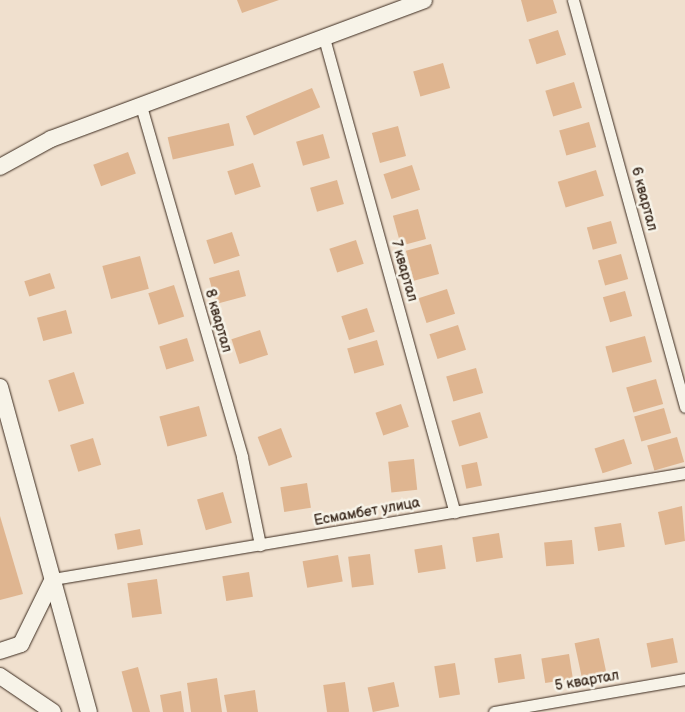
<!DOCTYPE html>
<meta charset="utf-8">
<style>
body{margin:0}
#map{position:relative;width:685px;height:712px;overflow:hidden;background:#f0e0ce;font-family:"Balsamiq Sans",sans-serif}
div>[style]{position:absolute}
.building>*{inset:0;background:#dfb590;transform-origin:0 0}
.roads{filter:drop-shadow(0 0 1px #3b2a1e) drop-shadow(0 0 1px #3b2a1e)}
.street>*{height:11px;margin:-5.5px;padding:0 5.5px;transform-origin:5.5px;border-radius:5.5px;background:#f7f3e8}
.secondary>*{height:16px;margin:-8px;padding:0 8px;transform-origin:8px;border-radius:8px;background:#f7f3e8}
span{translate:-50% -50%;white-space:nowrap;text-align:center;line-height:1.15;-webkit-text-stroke:5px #f7f3e8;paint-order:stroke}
.street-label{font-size:14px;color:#3b2a1e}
</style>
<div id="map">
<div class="building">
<i style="clip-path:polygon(237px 0,279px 0,242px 13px)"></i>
<i style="clip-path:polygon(521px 0,553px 0,557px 13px,527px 22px)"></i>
<i style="left:558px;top:30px;width:26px;height:31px;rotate:72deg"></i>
<i style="left:443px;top:63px;width:26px;height:31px;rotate:74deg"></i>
<i style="left:574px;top:82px;width:27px;height:30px;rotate:73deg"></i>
<i style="left:312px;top:88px;width:21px;height:72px;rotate:67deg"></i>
<i style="left:589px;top:122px;width:26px;height:31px;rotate:74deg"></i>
<i style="left:229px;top:123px;width:23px;height:63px;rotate:77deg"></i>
<i style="left:398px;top:126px;width:31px;height:27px;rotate:75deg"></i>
<i style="left:323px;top:134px;width:25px;height:28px;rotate:74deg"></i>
<i style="left:128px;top:152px;width:23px;height:37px;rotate:70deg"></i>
<i style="left:253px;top:163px;width:25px;height:27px;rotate:72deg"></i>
<i style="left:412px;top:165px;width:26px;height:30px;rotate:72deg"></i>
<i style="left:596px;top:170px;width:27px;height:40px;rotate:73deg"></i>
<i style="left:337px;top:180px;width:25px;height:28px;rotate:74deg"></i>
<i style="left:418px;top:209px;width:31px;height:26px;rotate:75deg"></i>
<i style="left:611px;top:221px;width:23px;height:25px;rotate:75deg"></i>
<i style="left:232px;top:232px;width:25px;height:27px;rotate:72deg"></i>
<i style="left:356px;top:240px;width:25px;height:28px;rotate:72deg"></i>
<i style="left:431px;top:244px;width:31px;height:26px;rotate:75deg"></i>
<i style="left:621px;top:254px;width:26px;height:24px;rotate:74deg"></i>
<i style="left:140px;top:256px;width:34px;height:39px;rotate:75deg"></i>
<i style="left:239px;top:270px;width:27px;height:31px;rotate:75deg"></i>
<i style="left:50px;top:273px;width:16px;height:27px;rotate:72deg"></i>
<i style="left:174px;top:285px;width:33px;height:27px;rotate:72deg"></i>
<i style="left:447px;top:289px;width:26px;height:30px;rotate:72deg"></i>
<i style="left:625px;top:291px;width:26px;height:23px;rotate:74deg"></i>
<i style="left:367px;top:308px;width:25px;height:27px;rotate:72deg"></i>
<i style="left:66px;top:310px;width:24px;height:30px;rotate:75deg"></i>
<i style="left:458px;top:325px;width:26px;height:30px;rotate:72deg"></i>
<i style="left:260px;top:330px;width:26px;height:30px;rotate:72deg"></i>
<i style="left:645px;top:336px;width:27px;height:41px;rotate:75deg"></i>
<i style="left:187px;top:338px;width:24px;height:29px;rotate:73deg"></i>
<i style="left:377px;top:340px;width:26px;height:31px;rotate:74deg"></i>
<i style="left:476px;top:368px;width:26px;height:31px;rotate:74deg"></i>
<i style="left:74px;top:372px;width:33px;height:27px;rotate:72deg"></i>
<i style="left:656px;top:379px;width:26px;height:31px;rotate:74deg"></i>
<i style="left:401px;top:404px;width:24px;height:27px;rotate:71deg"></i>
<i style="left:199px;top:406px;width:31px;height:41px;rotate:75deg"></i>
<i style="left:664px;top:408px;width:26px;height:31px;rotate:74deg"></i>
<i style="left:480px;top:412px;width:27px;height:30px;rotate:73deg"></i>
<i style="left:281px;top:428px;width:31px;height:25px;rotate:69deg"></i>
<i style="left:677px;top:437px;width:26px;height:31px;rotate:74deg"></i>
<i style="left:93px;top:438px;width:28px;height:24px;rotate:73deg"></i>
<i style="left:624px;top:439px;width:26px;height:31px;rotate:72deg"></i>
<i style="left:414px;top:459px;width:31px;height:26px;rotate:84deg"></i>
<i style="left:477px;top:462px;width:24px;height:16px;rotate:78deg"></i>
<i style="left:307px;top:483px;width:25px;height:27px;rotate:81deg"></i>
<i style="left:223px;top:492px;width:32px;height:27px;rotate:74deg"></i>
<i style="clip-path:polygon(682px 506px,685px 541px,665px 545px,658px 512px)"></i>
<i style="clip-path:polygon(0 516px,23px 594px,0 600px)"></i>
<i style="left:621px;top:523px;width:24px;height:27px;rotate:81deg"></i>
<i style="left:140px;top:529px;width:16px;height:26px;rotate:79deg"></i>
<i style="left:499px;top:533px;width:25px;height:27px;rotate:81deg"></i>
<i style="left:572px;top:540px;width:24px;height:28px;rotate:85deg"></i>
<i style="left:442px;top:545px;width:24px;height:28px;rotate:81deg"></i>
<i style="left:370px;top:554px;width:31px;height:22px;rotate:83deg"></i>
<i style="left:338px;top:555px;width:27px;height:36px;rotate:80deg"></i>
<i style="left:249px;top:572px;width:25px;height:27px;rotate:81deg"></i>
<i style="left:157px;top:579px;width:35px;height:30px;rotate:82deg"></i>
<i style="left:599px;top:638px;width:35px;height:25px;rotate:78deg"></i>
<i style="left:673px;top:638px;width:25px;height:27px;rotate:79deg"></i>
<i style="left:521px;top:654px;width:25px;height:27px;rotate:81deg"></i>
<i style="left:569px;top:654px;width:25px;height:28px;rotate:81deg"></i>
<i style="left:455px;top:663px;width:32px;height:21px;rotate:81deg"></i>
<i style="left:138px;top:667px;width:47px;height:17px;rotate:75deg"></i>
<i style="clip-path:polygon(217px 678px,222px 712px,191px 712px,187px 683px)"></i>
<i style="left:345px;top:682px;width:30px;height:22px;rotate:82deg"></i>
<i style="left:394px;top:682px;width:25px;height:27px;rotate:78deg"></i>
<i style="clip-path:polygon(255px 690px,258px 712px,227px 712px,224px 695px)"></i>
<i style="clip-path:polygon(181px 691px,184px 712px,163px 712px,160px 695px)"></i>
</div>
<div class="roads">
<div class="street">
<i style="left:573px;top:0;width:422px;rotate:74.6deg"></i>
<i style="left:324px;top:38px;width:492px;rotate:74.6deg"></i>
<i style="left:141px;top:106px;width:365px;rotate:73.9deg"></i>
<i style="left:242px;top:457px;width:90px;rotate:78.4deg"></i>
<i style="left:53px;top:579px;width:641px;rotate:-9.52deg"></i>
<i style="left:494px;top:712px;width:194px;rotate:-9.8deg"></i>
</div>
<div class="secondary">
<i style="left:0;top:167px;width:58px;rotate:-28.8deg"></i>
<i style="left:51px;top:139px;width:398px;rotate:-20.4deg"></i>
<i style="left:0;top:387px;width:337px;rotate:74.7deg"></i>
<i style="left:0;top:651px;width:22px;rotate:-18deg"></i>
<i style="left:21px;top:644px;width:72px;rotate:-63.8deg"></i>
<i style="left:0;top:676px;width:64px;rotate:34.2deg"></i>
</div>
</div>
<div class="street-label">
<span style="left:644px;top:199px;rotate:75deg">6 квартал</span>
<span style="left:404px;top:271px;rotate:74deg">7 квартал</span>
<span style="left:218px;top:321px;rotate:74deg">8 квартал</span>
<span style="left:367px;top:512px;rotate:-10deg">Есмамбет улица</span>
<span style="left:587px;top:681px;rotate:-10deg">5 квартал</span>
</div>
</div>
